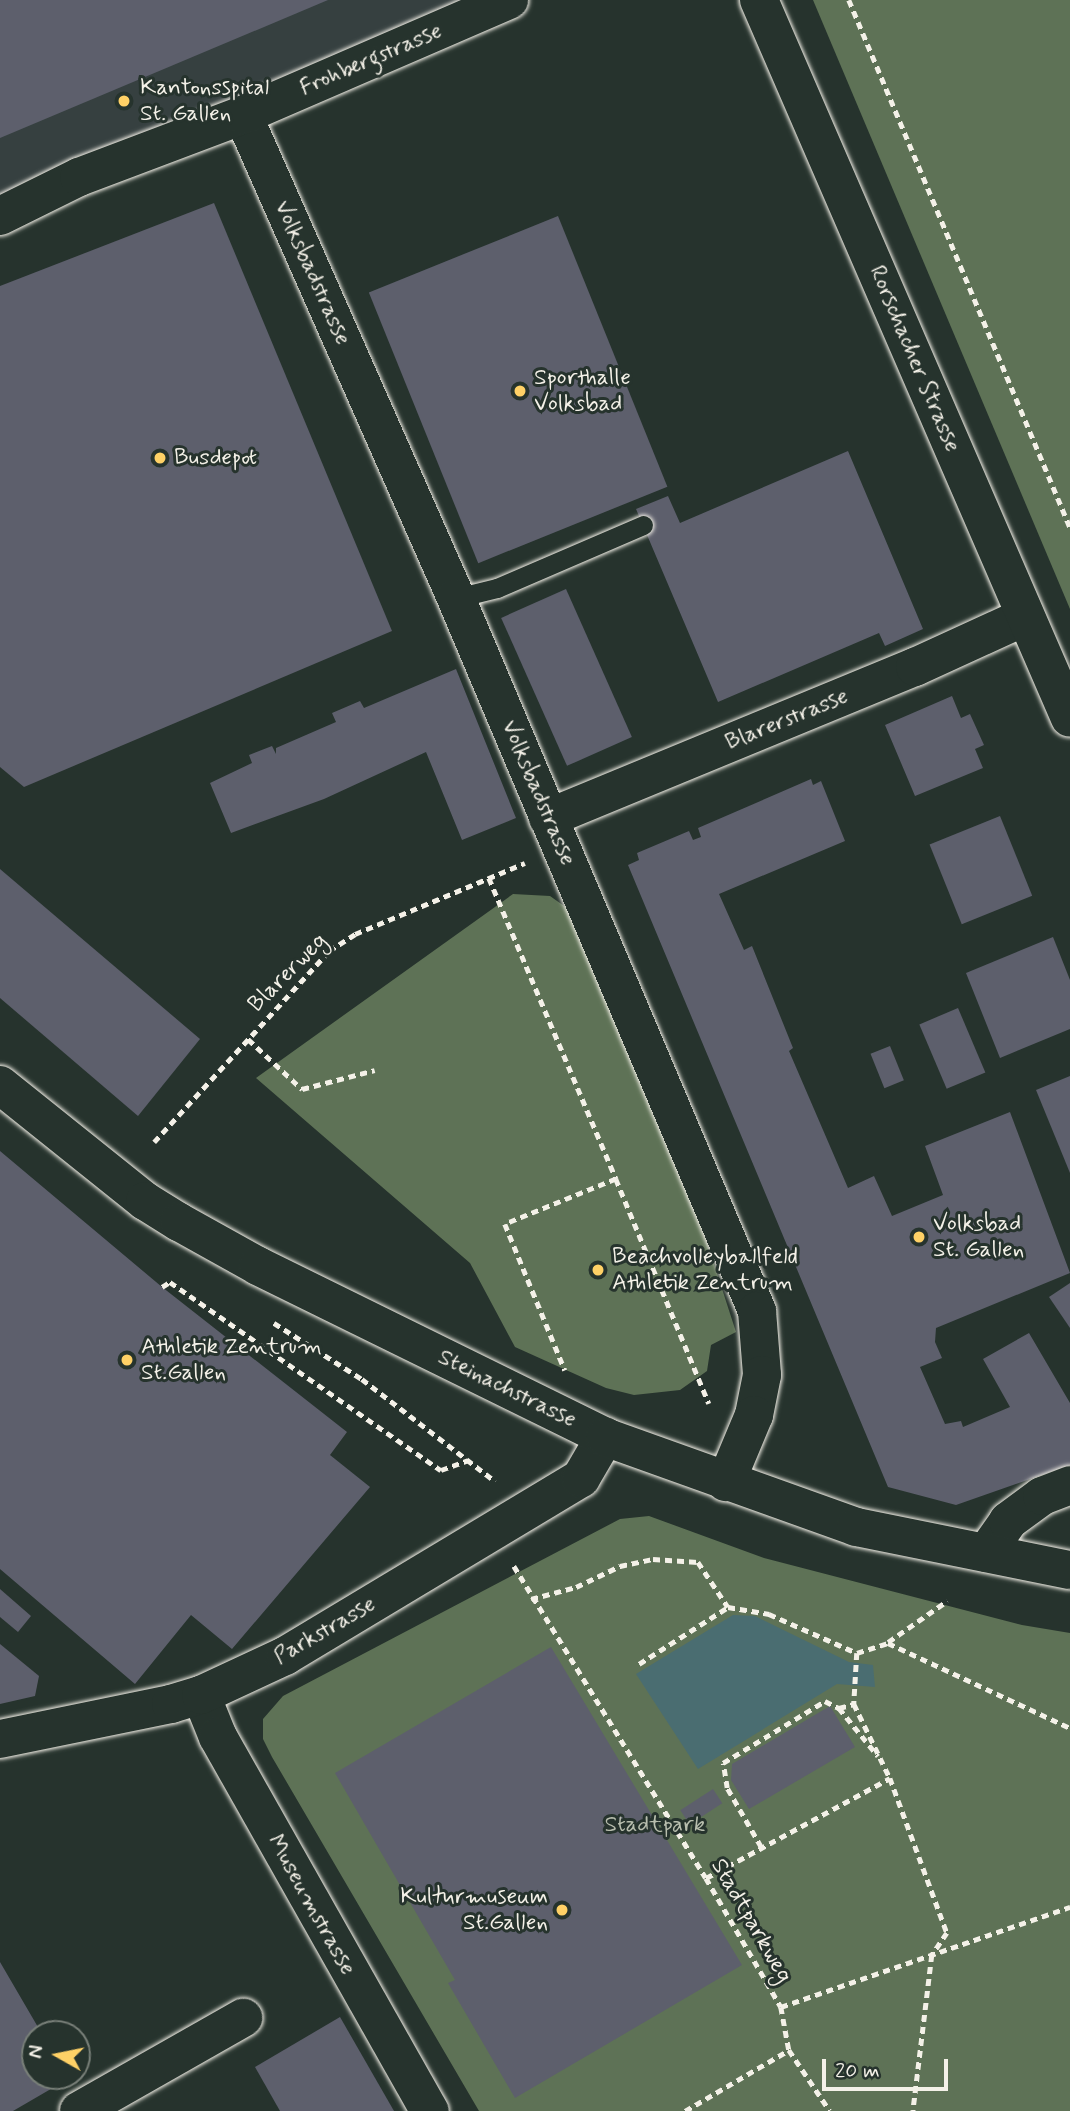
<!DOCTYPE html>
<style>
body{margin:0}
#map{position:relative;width:1070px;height:2111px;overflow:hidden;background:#26332d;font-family:Mynerve,sans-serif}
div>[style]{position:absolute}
.built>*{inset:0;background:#364040}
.green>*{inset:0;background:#5e7256}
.water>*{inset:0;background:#4a6d71}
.building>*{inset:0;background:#5d5f6c;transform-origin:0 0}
.path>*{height:4.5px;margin-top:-2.25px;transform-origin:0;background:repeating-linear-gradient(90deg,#f4f1e8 0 7px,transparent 0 12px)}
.roads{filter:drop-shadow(0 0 2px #f4f1e8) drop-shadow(0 0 2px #f4f1e8)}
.service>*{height:19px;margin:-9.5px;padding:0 9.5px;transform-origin:9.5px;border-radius:9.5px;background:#26332d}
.minor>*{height:38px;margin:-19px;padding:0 19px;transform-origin:19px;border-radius:19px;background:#26332d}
.secondary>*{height:38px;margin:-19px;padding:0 19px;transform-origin:19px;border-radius:19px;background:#26332d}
.primary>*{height:38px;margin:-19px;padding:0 19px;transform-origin:19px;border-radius:19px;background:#26332d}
.dots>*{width:19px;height:19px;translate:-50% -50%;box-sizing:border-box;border:4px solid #26332d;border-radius:50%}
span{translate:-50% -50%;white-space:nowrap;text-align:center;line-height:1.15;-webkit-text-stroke:6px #26332d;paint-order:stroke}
.street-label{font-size:23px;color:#f4f1e8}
.poi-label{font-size:23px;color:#f4f1e8}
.left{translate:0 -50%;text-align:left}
.right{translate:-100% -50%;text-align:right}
.park-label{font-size:23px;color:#b8beae}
.north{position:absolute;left:21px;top:2020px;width:70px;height:70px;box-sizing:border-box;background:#26332d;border:2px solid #787f78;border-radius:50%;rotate:279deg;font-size:19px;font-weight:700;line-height:28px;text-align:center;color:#f4f1e8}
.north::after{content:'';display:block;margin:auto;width:24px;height:32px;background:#ffd166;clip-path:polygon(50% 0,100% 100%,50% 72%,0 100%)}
.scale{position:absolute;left:822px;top:2059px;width:126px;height:32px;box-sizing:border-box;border:4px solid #f4f1e8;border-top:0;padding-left:9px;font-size:21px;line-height:24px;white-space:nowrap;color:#f4f1e8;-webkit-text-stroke:5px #26332d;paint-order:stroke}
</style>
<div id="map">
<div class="built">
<i style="clip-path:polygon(0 0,496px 0,0 202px)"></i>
</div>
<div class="green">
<i style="clip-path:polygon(813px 0,1070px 0,1070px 609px)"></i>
<i style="clip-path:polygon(513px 894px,550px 896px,574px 913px,679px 1156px,736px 1332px,711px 1345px,707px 1371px,680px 1390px,634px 1395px,606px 1388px,515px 1347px,470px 1263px,256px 1078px)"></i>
<i style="clip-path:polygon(649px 1516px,764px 1558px,1022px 1625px,1070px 1633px,1070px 2111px,479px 2111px,272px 1757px,263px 1739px,263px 1719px,283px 1696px,620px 1519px)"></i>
</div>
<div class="water">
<i style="clip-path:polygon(733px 1615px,755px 1616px,849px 1662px,873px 1665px,875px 1687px,837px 1684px,698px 1769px,636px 1674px)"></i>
</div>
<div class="building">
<i style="clip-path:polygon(0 0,328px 0,0 138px)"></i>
<i style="clip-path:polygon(214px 203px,392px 631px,24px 787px,0 767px,0 286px)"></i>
<i style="left:558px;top:216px;width:292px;height:204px;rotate:68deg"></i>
<i style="clip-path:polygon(848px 451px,923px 629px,885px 646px,879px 633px,718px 702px,636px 509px,668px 496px,680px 523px)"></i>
<i style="left:566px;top:589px;width:162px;height:71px;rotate:66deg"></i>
<i style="clip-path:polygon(456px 669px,516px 818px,462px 840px,426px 752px,324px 799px,231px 833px,210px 783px,252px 763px,249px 755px,272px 746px,276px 754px,276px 748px,336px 722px,332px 713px,360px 701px,364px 708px)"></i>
<i style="clip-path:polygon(952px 696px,961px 718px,970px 714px,984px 745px,975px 749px,983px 768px,915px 796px,885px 725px)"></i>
<i style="clip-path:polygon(811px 779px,813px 785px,821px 781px,845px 841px,719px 894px,744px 950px,752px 946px,793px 1048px,789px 1051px,848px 1188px,874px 1176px,892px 1216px,943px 1195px,925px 1146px,1010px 1112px,1070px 1273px,936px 1328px,935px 1342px,942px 1358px,920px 1367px,945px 1424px,961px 1421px,963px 1427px,1010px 1407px,983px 1359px,1029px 1333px,1070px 1403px,1070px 1465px,956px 1505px,888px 1487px,628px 865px,639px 860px,637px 853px,689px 831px,693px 840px,701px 837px,698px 828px)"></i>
<i style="left:1000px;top:816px;width:86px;height:76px;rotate:68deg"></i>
<i style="clip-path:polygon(0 869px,200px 1039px,138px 1116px,0 998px)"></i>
<i style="clip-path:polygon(1053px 937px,1070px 980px,1070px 1029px,1000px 1058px,966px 973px)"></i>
<i style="left:958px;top:1008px;width:70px;height:42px;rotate:67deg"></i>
<i style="left:890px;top:1046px;width:37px;height:21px;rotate:68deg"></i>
<i style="clip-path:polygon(1070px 1076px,1070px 1173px,1036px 1090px)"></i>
<i style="clip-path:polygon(0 1151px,162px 1287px,347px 1432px,330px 1455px,370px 1487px,232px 1649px,191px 1615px,135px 1684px,0 1569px)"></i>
<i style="clip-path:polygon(1070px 1283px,1070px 1328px,1049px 1297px)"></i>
<i style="clip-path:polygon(0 1589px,31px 1616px,18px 1632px,0 1617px)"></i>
<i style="clip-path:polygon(0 1644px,39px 1676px,35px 1696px,0 1704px)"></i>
<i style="clip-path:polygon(551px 1647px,742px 1965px,515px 2098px,448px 1983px,455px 1980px,335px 1773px)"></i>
<i style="clip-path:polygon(830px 1706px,855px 1747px,749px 1809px,731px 1780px,732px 1764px)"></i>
<i style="left:713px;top:1789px;width:17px;height:39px;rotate:57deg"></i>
<i style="clip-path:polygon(0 1962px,42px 2034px,35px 2034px,35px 2076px,68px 2079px,13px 2111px,0 2111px)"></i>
<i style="clip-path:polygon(340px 2017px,394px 2111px,280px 2111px,255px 2067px)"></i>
</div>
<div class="path">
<i style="left:849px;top:0;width:571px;rotate:67.25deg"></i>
<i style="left:489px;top:878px;width:327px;rotate:67.1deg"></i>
<i style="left:616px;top:1179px;width:120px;rotate:157.9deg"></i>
<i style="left:505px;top:1224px;width:158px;rotate:67.7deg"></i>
<i style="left:248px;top:1039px;width:74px;rotate:42.8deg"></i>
<i style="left:302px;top:1089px;width:75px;rotate:-14.6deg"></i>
<i style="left:154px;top:1142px;width:259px;rotate:-47.5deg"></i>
<i style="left:329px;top:951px;width:31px;rotate:-33deg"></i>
<i style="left:355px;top:934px;width:184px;rotate:-22.7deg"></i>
<i style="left:616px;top:1179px;width:243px;rotate:67.5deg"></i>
<i style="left:162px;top:1287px;width:9px;rotate:-32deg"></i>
<i style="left:170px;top:1282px;width:330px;rotate:34.8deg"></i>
<i style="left:441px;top:1470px;width:29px;rotate:-20deg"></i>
<i style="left:274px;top:1323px;width:104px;rotate:32.5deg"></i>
<i style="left:362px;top:1379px;width:168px;rotate:37.5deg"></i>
<i style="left:514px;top:1566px;width:366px;rotate:58.4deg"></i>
<i style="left:706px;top:1878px;width:149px;rotate:59.8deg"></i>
<i style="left:781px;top:2007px;width:44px;rotate:79.5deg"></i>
<i style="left:789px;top:2050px;width:73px;rotate:56.1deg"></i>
<i style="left:531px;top:1599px;width:47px;rotate:-14.9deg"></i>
<i style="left:576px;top:1587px;width:49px;rotate:-25.5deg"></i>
<i style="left:620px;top:1566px;width:34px;rotate:-12deg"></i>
<i style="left:653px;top:1559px;width:45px;rotate:3.8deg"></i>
<i style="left:698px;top:1562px;width:54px;rotate:56.3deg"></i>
<i style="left:728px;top:1607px;width:42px;rotate:9.7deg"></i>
<i style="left:769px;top:1614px;width:96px;rotate:23.9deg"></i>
<i style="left:857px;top:1653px;width:33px;rotate:-18deg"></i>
<i style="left:888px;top:1643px;width:201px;rotate:25deg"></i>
<i style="left:888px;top:1642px;width:72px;rotate:-34.8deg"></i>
<i style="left:857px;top:1653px;width:51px;rotate:93.4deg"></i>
<i style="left:854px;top:1704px;width:82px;rotate:64.1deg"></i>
<i style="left:890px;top:1778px;width:165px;rotate:69.8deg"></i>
<i style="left:947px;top:1933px;width:27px;rotate:124deg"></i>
<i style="left:932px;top:1955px;width:157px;rotate:96.9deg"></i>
<i style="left:639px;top:1664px;width:106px;rotate:-32.6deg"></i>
<i style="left:839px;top:1708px;width:62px;rotate:50.9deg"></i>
<i style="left:761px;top:1847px;width:68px;rotate:-120deg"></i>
<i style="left:727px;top:1788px;width:25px;rotate:-99deg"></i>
<i style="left:723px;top:1763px;width:119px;rotate:-31.3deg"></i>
<i style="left:825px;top:1701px;width:16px;rotate:27deg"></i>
<i style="left:839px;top:1708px;width:16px;rotate:-15deg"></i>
<i style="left:706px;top:1878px;width:209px;rotate:-28.5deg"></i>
<i style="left:781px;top:2007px;width:306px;rotate:-19.1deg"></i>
<i style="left:685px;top:2111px;width:121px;rotate:-30.4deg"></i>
</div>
<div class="roads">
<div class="service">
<i style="left:456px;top:598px;width:42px;rotate:-13.7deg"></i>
<i style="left:497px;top:588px;width:159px;rotate:-23.3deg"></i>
</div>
<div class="minor">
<i style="left:243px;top:115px;width:528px;rotate:66.2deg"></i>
<i style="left:456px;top:598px;width:774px;rotate:67.11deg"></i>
<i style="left:757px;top:1311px;width:64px;rotate:85.5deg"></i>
<i style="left:762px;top:1375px;width:41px;rotate:101.3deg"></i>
<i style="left:754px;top:1415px;width:73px;rotate:112.7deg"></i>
<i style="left:0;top:216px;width:88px;rotate:-26.3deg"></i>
<i style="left:79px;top:177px;width:175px;rotate:-20.7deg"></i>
<i style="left:243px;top:115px;width:290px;rotate:-23.4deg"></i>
<i style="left:548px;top:818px;width:397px;rotate:-22.4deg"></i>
<i style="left:915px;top:667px;width:120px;rotate:-24.6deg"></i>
<i style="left:986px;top:1553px;width:39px;rotate:-55deg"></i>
<i style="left:1008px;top:1521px;width:42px;rotate:-36.3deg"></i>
<i style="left:1042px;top:1496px;width:30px;rotate:-21deg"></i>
<i style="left:201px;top:1695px;width:45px;rotate:68deg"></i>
<i style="left:218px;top:1737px;width:430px;rotate:60.5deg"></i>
<i style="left:0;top:1739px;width:175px;rotate:-11.6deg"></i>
<i style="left:171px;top:1704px;width:31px;rotate:-17deg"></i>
<i style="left:201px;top:1695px;width:93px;rotate:-24.9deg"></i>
<i style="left:285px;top:1656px;width:345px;rotate:-31deg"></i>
<i style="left:581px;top:1478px;width:48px;rotate:-59.7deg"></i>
<i style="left:79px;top:2111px;width:189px;rotate:-29.6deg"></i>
</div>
<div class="secondary">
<i style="left:0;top:1085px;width:186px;rotate:38.7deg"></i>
<i style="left:145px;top:1201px;width:40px;rotate:32deg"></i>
<i style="left:179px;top:1222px;width:90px;rotate:29.1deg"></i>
<i style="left:258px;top:1266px;width:387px;rotate:26.2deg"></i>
<i style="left:605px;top:1437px;width:267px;rotate:19.7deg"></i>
<i style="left:856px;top:1527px;width:218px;rotate:11.4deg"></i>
</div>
<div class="primary">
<i style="left:759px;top:0;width:782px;rotate:66.58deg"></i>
</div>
</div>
<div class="dots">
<i style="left:124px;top:101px;background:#ffd166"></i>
<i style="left:520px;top:391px;background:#ffd166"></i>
<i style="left:160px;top:458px;background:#ffd166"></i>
<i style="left:919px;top:1237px;background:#ffd166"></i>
<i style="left:598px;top:1270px;background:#ffd166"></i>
<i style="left:127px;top:1360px;background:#ffd166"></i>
<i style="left:562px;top:1910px;background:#ffd166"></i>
</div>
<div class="street-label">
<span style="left:371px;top:60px;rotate:-23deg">Frohbergstrasse</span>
<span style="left:312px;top:273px;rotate:66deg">Volksbadstrasse</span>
<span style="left:914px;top:359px;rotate:67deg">Rorschacher Strasse</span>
<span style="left:787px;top:720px;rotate:-22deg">Blarerstrasse</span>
<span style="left:538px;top:793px;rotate:67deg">Volksbadstrasse</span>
<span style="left:288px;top:973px;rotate:-45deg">Blarerweg</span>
<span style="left:507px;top:1389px;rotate:26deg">Steinachstrasse</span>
<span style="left:325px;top:1631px;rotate:-30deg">Parkstrasse</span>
<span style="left:311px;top:1905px;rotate:61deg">Museumstrasse</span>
<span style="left:751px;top:1921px;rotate:60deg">Stadtparkweg</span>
</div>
<div class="poi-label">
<span class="left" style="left:140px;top:101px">Kantonsspital<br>St. Gallen</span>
<span class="left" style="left:534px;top:391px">Sporthalle<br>Volksbad</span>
<span class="left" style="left:174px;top:458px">Busdepot</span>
<span class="left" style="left:933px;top:1237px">Volksbad<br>St. Gallen</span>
<span class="left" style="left:612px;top:1270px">Beachvolleyballfeld<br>Athletik Zentrum</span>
<span class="left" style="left:141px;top:1360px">Athletik Zentrum<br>St.Gallen</span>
<span class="right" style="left:548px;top:1910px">Kulturmuseum<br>St.Gallen</span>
</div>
<div class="park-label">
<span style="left:655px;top:1825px">Stadtpark</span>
</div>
<div class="north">N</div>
<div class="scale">20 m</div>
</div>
